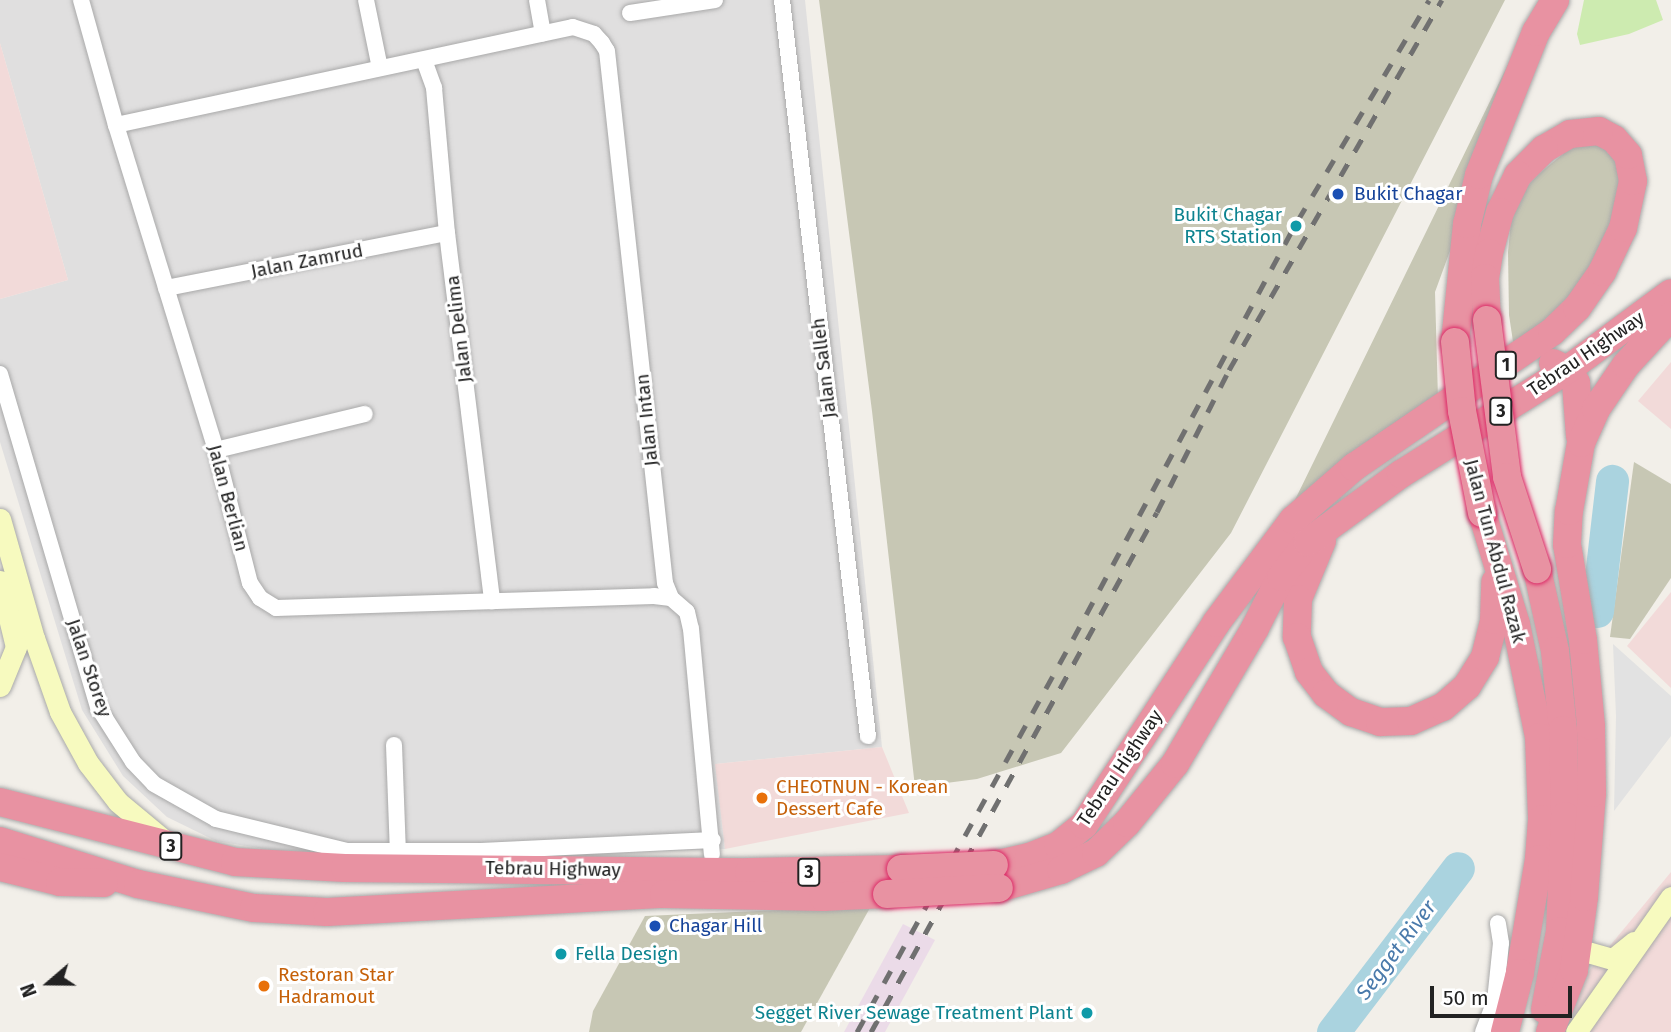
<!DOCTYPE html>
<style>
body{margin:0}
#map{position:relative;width:1671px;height:1032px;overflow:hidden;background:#f2efe9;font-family:"Fira Sans",sans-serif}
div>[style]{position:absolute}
.residential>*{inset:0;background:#e0dfdf}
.commercial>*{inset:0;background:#f2dad9}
.industrial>*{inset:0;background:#ebdbe8}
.construction>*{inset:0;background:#c7c7b4}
.grass>*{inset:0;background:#cdebb0}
.parking>*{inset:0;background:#e2e2e2}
.river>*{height:33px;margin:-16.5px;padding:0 16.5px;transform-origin:16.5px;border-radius:16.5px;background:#aad3df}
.roads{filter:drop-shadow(0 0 2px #a9a9a9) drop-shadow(0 0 2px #a9a9a9)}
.street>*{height:16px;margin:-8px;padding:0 8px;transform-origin:8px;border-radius:8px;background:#fff}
.secondary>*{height:21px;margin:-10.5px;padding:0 10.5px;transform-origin:10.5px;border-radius:10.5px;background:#f7fabf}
.highway>*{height:28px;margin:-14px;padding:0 14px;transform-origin:14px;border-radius:14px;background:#e892a2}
.rail>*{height:5px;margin-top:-2.5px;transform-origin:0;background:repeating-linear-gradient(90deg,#707070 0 14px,transparent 0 28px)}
.bridges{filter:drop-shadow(0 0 2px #dc2a67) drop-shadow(0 0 2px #dc2a67)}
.highway-bridge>*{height:28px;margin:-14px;padding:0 14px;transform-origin:14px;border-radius:14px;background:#e892a2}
.dots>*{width:19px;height:19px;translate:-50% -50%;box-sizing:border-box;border:4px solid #fff;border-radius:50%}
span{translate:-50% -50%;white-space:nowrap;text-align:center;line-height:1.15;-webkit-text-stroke:6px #fff;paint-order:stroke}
.shield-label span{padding:2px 5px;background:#fff;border:2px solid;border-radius:5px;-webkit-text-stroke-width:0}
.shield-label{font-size:18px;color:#222;font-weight:700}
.transit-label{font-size:19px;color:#164399}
.left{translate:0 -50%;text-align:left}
.culture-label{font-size:19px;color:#0d838f}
.right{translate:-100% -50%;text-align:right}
.street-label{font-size:19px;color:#222}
.food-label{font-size:19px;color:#c56008}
.water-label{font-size:21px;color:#4a7aab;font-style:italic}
.north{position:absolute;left:14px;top:948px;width:70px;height:70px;-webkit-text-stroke:5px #fff;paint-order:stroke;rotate:250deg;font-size:19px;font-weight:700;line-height:28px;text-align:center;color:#222}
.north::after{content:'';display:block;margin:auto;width:24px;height:32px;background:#222;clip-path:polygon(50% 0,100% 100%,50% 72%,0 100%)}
.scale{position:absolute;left:1430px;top:986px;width:142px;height:32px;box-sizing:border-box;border:4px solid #222;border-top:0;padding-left:9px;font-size:21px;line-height:24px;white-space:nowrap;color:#222;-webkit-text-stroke:5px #fff;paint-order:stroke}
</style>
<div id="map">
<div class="residential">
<i style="clip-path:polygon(0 0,805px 0,882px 747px,716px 764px,725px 849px,339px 861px,216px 841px,167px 817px,123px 776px,82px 710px,0 442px,0 299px,68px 280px,0 43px)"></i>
</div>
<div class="commercial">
<i style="clip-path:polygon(0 43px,68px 280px,0 299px)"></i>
<i style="clip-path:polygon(1671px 362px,1671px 429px,1638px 401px)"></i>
<i style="clip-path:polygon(1671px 592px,1671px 688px,1627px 646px)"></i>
<i style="clip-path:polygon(882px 747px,909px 813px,725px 849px,715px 764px)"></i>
<i style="clip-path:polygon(1671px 872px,1671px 1032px,1554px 1032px,1574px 989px)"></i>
</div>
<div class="industrial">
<i style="clip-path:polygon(903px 924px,935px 940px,885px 1032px,844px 1032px)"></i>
</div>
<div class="construction">
<i style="clip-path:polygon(819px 0,1505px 0,1231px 533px,1061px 753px,977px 779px,915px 787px,872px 411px)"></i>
<i style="clip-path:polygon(1518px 44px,1524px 49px,1435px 292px,1438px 399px,1292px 506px)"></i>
<i style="clip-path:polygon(1591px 139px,1619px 153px,1623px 201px,1572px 303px,1515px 355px,1509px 315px,1508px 252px,1513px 200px,1542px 171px,1568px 150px)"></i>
<i style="clip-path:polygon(1634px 462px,1671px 484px,1671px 578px,1630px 639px,1610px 637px)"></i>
<i style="clip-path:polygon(871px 906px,801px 1032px,589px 1032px,593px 1011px,645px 916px)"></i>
</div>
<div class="grass">
<i style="clip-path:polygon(1584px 0,1656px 0,1663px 20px,1629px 34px,1580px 45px,1577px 34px)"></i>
</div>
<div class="parking">
<i style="clip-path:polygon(1613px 644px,1671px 696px,1671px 736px,1614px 811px,1616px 716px)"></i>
</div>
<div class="river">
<i style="left:1597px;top:611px;width:131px;rotate:-83.4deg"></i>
<i style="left:1333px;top:1032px;width:206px;rotate:-52.7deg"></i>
</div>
<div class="roads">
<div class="street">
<i style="left:81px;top:0;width:130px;rotate:74.4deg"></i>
<i style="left:116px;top:125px;width:340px;rotate:72.9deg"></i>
<i style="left:216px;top:450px;width:137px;rotate:75.7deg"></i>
<i style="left:250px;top:583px;width:18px;rotate:56deg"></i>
<i style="left:260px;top:598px;width:19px;rotate:32deg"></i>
<i style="left:276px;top:608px;width:378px;rotate:-1.8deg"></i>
<i style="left:654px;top:596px;width:17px;rotate:7deg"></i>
<i style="left:366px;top:0;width:69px;rotate:78.4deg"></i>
<i style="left:537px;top:0;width:34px;rotate:80deg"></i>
<i style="left:782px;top:0;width:741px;rotate:83.34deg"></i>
<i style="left:630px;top:13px;width:86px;rotate:-8.7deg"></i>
<i style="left:424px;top:60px;width:30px;rotate:70deg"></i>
<i style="left:434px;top:88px;width:146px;rotate:84.9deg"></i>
<i style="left:447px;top:233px;width:371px;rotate:83deg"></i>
<i style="left:116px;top:125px;width:467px;rotate:-12.1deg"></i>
<i style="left:573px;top:27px;width:22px;rotate:18deg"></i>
<i style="left:594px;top:34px;width:12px;rotate:48deg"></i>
<i style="left:602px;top:43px;width:9px;rotate:58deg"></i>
<i style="left:607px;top:51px;width:535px;rotate:83.78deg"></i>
<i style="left:665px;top:583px;width:16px;rotate:68deg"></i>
<i style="left:671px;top:598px;width:21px;rotate:41deg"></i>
<i style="left:687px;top:612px;width:17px;rotate:77deg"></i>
<i style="left:691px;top:629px;width:226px;rotate:84.7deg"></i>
<i style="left:166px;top:288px;width:286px;rotate:-11.1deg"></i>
<i style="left:0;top:374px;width:347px;rotate:73.6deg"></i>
<i style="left:98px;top:707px;width:65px;rotate:57.5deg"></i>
<i style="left:133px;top:762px;width:30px;rotate:46deg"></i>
<i style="left:154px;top:784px;width:71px;rotate:29.4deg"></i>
<i style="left:216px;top:819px;width:135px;rotate:13.7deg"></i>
<i style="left:347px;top:851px;width:134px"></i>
<i style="left:481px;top:851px;width:232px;rotate:-2.7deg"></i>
<i style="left:216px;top:450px;width:153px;rotate:-13.6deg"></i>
<i style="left:394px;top:745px;width:108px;rotate:87.9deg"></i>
<i style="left:1483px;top:1032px;width:33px;rotate:-69deg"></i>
<i style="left:1495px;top:1001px;width:58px;rotate:-84.1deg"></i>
<i style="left:1501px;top:943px;width:20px;rotate:-99deg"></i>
</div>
<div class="secondary">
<i style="left:0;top:519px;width:124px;rotate:74.1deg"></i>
<i style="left:34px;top:638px;width:78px;rotate:70.6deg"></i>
<i style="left:60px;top:712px;width:58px;rotate:61.2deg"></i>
<i style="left:88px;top:763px;width:49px;rotate:52.4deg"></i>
<i style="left:118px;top:802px;width:62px;rotate:39.8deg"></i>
<i style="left:0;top:581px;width:68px;rotate:76.4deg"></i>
<i style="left:16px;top:647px;width:42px;rotate:112.3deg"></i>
<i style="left:1577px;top:949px;width:37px;rotate:16deg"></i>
<i style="left:1613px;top:959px;width:27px;rotate:-39deg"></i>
<i style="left:1576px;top:1032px;width:165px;rotate:-54.9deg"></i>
</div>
<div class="highway">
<i style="left:1455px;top:342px;width:119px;rotate:-84.2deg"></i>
<i style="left:1467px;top:224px;width:50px;rotate:-76.2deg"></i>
<i style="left:1479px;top:175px;width:154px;rotate:-68.3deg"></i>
<i style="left:1536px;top:32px;width:37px;rotate:-59deg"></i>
<i style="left:1553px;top:363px;width:16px;rotate:27deg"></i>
<i style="left:1567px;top:370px;width:16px;rotate:55deg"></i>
<i style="left:1576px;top:383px;width:53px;rotate:85.7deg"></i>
<i style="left:1482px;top:513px;width:116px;rotate:73deg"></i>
<i style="left:1516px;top:624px;width:115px;rotate:78.5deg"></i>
<i style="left:1539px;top:737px;width:82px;rotate:87.9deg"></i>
<i style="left:1542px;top:819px;width:40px;rotate:94.3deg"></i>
<i style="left:1539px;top:859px;width:116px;rotate:99.5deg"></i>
<i style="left:1520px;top:973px;width:61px;rotate:104.3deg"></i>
<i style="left:1322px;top:541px;width:63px;rotate:112.5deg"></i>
<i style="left:1298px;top:599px;width:38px;rotate:92deg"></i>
<i style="left:1297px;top:637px;width:37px;rotate:71deg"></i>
<i style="left:1309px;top:672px;width:28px;rotate:52deg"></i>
<i style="left:1326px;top:694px;width:31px;rotate:36deg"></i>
<i style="left:1351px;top:712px;width:31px;rotate:19deg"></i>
<i style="left:1380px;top:722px;width:31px;rotate:-2deg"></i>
<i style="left:1411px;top:721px;width:35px;rotate:-24deg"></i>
<i style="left:1443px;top:707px;width:32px;rotate:-41deg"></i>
<i style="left:1467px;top:686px;width:34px;rotate:-58deg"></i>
<i style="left:1485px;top:657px;width:38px;rotate:-76deg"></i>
<i style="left:1494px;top:620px;width:38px;rotate:-88deg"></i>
<i style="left:1537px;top:569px;width:84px;rotate:77.6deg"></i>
<i style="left:1555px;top:651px;width:79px;rotate:84.2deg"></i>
<i style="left:1563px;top:730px;width:86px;rotate:88.7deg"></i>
<i style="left:1565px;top:816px;width:115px;rotate:92.5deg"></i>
<i style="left:1560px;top:931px;width:80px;rotate:100.8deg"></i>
<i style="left:0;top:802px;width:243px;rotate:14.3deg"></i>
<i style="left:235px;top:862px;width:110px;rotate:3.1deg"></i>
<i style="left:345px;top:868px;width:404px;rotate:0.6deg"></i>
<i style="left:749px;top:872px;width:152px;rotate:-1.1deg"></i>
<i style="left:0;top:841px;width:145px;rotate:17.3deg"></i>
<i style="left:138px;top:884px;width:118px;rotate:11.7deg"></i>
<i style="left:254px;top:908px;width:73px;rotate:3.1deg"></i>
<i style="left:327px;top:912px;width:337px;rotate:-3.1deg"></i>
<i style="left:664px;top:894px;width:159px;rotate:1.1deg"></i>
<i style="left:823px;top:897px;width:64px;rotate:-2.7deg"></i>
<i style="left:994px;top:865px;width:36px;rotate:-13deg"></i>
<i style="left:1029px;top:857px;width:31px;rotate:-21deg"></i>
<i style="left:1058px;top:846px;width:33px;rotate:-39deg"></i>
<i style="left:1084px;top:825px;width:241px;rotate:-56.8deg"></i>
<i style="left:1216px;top:623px;width:129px;rotate:-53.2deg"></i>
<i style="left:1293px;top:520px;width:81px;rotate:-41deg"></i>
<i style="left:1354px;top:467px;width:240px;rotate:-34.3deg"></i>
<i style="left:1552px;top:332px;width:35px;rotate:-44deg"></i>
<i style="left:1577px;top:308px;width:44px;rotate:-55.2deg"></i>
<i style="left:1602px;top:272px;width:49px;rotate:-64.5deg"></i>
<i style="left:1623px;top:228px;width:48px;rotate:-78deg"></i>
<i style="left:1633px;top:181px;width:26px;rotate:-101deg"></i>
<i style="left:1628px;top:155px;width:21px;rotate:-131deg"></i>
<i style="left:1614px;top:139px;width:17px;rotate:-152deg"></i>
<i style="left:1599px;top:131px;width:29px;rotate:174deg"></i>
<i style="left:1570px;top:134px;width:30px;rotate:150deg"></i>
<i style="left:1544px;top:149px;width:37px;rotate:135deg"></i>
<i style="left:1518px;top:175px;width:41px;rotate:115.9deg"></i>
<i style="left:1500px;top:212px;width:42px;rotate:105deg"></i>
<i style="left:1489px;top:253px;width:25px;rotate:99deg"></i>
<i style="left:1485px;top:278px;width:42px;rotate:87.3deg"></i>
<i style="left:0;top:867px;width:62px;rotate:14deg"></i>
<i style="left:60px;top:882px;width:44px;rotate:1.3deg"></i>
<i style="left:999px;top:888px;width:65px;rotate:-16.2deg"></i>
<i style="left:1061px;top:870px;width:39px;rotate:-26deg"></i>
<i style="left:1096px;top:853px;width:43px;rotate:-44.1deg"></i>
<i style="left:1127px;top:823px;width:76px;rotate:-50.9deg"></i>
<i style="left:1175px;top:764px;width:158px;rotate:-59.5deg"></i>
<i style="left:1255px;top:628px;width:57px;rotate:-63deg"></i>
<i style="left:1281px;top:577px;width:44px;rotate:-52.4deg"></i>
<i style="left:1308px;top:542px;width:115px;rotate:-36.2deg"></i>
<i style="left:1401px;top:474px;width:196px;rotate:-32.1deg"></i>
<i style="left:1567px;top:370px;width:129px;rotate:-36.5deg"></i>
<i style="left:1550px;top:1032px;width:66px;rotate:-68.8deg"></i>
<i style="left:1574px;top:970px;width:74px;rotate:-82.2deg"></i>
<i style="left:1584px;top:897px;width:104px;rotate:-85.6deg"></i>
<i style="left:1592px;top:793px;width:67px;rotate:-90.9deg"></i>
<i style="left:1591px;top:726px;width:86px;rotate:-95.3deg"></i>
<i style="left:1583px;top:640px;width:97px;rotate:-99.5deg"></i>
<i style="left:1567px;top:544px;width:33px;rotate:-87deg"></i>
<i style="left:1569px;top:511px;width:69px;rotate:-80deg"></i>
<i style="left:1581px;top:443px;width:37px;rotate:-66deg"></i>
<i style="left:1596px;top:409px;width:53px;rotate:-55.7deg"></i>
<i style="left:1626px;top:365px;width:67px;rotate:-47.4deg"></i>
</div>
</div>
<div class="rail">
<i style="left:857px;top:1032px;width:448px;rotate:-61.2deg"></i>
<i style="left:1073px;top:639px;width:476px;rotate:-61.8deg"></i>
<i style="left:1298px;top:220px;width:256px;rotate:-59.2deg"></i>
<i style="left:871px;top:1032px;width:593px;rotate:-61.19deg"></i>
<i style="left:1157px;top:512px;width:159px;rotate:-63.1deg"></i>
<i style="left:1229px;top:370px;width:427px;rotate:-60.1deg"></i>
</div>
<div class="bridges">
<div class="highway-bridge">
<i style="left:1487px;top:320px;width:158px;rotate:82.7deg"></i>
<i style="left:1507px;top:477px;width:97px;rotate:71.9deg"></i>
<i style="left:1455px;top:342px;width:69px;rotate:84.2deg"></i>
<i style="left:1462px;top:411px;width:104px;rotate:78.9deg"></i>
<i style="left:901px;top:869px;width:93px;rotate:-2.5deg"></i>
<i style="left:887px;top:894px;width:112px;rotate:-3.1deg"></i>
</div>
</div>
<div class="dots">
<i style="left:1338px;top:194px;background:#1a4fb4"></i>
<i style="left:1296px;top:226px;background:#0f9aa8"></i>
<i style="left:762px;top:798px;background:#e8710a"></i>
<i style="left:655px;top:926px;background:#1a4fb4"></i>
<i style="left:561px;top:954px;background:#0f9aa8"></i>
<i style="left:264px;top:986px;background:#e8710a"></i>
<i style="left:1087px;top:1013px;background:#0f9aa8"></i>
</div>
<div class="shield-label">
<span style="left:1506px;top:365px">1</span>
<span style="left:1501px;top:411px">3</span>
<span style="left:171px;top:846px">3</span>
<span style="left:809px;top:872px">3</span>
</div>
<div class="transit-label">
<span class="left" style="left:1354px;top:194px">Bukit Chagar</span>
<span class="left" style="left:669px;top:926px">Chagar Hill</span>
</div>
<div class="culture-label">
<span class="right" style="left:1282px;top:226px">Bukit Chagar<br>RTS Station</span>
<span class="left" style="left:575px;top:954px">Fella Design</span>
<span class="right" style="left:1073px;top:1013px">Segget River Sewage Treatment Plant</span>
</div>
<div class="street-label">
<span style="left:307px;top:261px;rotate:-11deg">Jalan Zamrud</span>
<span style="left:459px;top:329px;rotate:-97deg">Jalan Delima</span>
<span style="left:1586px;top:354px;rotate:-34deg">Tebrau Highway</span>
<span style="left:824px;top:368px;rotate:-97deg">Jalan Salleh</span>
<span style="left:647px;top:420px;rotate:-96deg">Jalan Intan</span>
<span style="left:228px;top:498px;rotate:75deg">Jalan Berlian</span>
<span style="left:1495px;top:551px;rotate:75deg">Jalan Tun Abdul Razak</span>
<span style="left:89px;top:668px;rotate:71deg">Jalan Storey</span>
<span style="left:1120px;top:768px;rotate:-56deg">Tebrau Highway</span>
<span style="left:553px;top:869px;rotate:1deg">Tebrau Highway</span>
</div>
<div class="food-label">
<span class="left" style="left:776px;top:798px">CHEOTNUN - Korean<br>Dessert Cafe</span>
<span class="left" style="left:278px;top:986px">Restoran Star<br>Hadramout</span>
</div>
<div class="water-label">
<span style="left:1396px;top:950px;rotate:-53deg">Segget River</span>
</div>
<div class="north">N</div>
<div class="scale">50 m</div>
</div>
